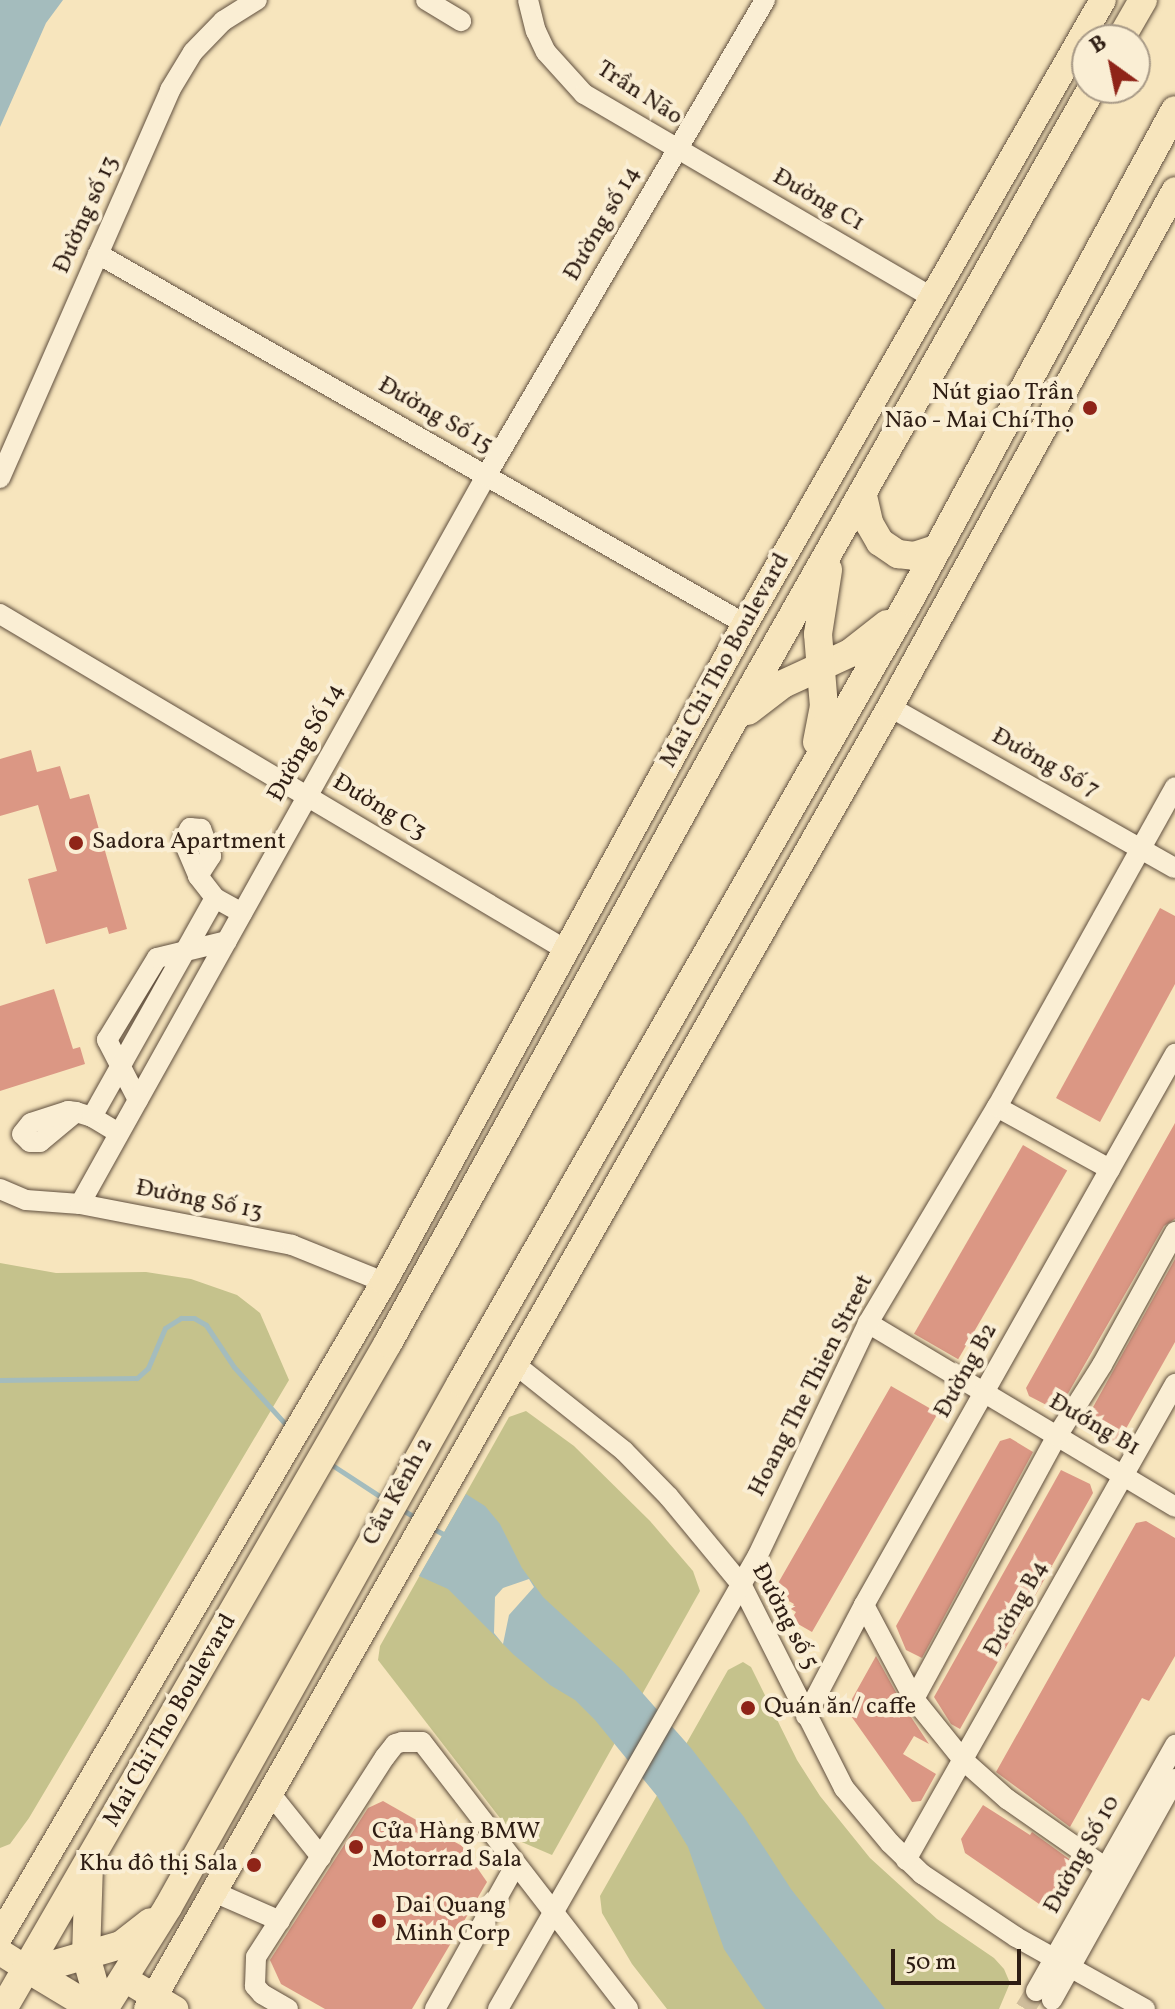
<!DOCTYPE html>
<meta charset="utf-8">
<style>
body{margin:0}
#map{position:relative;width:1175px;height:2009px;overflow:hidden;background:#f7e5bd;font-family:Vollkorn,serif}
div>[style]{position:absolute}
.green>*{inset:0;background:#c5c28c}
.water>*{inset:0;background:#a4bcbd}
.pier>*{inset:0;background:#f7e5bd}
.stream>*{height:5px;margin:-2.5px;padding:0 2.5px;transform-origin:2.5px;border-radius:2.5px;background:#a4bcbd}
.building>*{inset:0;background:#db9784;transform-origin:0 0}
.minor-tunnel>*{height:20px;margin-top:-10px;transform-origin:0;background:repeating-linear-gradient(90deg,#cfbd9b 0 20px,transparent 0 30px)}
.roads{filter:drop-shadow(0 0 2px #604f3e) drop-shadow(0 0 2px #604f3e)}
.minor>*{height:20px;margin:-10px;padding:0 10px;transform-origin:10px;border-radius:10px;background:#faeed4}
.major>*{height:26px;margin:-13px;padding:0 13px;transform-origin:13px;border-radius:13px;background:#f7e5bd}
.highway>*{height:28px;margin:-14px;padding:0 14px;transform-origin:14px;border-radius:14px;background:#f7e5bd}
.dots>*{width:22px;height:22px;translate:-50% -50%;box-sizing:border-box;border:4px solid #faeed4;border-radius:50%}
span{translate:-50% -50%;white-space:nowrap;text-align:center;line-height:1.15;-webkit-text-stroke:8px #faeed4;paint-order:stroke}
.street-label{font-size:24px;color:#2e1d13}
.poi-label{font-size:24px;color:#2e1d13}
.right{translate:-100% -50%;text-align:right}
.left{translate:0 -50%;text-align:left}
.north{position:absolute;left:1071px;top:24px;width:80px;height:80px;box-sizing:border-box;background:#faeed4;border:2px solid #a89a87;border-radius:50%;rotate:327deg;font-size:22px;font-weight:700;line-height:32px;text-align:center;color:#2e1d13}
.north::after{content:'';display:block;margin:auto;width:28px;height:36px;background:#8f2418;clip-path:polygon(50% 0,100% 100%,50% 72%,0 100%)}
.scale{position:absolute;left:891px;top:1949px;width:130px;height:36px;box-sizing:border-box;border:4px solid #2e1d13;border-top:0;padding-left:10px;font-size:24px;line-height:28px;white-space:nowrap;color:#2e1d13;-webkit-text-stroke:6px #faeed4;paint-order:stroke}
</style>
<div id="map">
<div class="green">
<i style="clip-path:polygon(0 1263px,56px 1273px,146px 1272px,191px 1279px,237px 1295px,260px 1313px,289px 1380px,29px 1818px,10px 1844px,0 1848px)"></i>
<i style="clip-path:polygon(526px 1411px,574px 1446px,650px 1521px,693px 1571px,700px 1591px,552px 1855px,517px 1840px,378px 1660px,380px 1646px,509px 1417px)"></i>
<i style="clip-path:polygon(743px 1662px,751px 1667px,797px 1760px,820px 1796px,870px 1858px,937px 1919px,994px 1958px,1004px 1969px,1010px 1983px,999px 2009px,667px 2009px,632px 1964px,602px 1913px,600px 1896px,728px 1670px)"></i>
</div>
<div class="water">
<i style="clip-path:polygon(0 0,63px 0,46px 23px,0 127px)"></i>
<i style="clip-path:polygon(466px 1494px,485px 1506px,500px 1524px,522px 1568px,543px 1597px,623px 1671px,691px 1748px,744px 1817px,791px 1889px,885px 2009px,765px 2009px,758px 2000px,724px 1949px,688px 1847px,657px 1796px,595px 1720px,575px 1700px,550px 1685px,514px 1655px,448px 1589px,419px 1576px)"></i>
</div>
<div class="pier">
<i style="clip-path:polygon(529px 1579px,534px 1587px,509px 1615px,503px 1644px,494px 1633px,495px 1597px,503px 1588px)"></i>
</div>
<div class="stream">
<i style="left:0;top:1380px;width:137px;rotate:-0.8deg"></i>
<i style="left:137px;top:1378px;width:15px;rotate:-42deg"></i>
<i style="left:148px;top:1368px;width:43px;rotate:-67deg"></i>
<i style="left:165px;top:1328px;width:19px;rotate:-32deg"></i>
<i style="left:181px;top:1318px;width:13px"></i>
<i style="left:194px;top:1318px;width:14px;rotate:30deg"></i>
<i style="left:206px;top:1325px;width:50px;rotate:56.3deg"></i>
<i style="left:234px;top:1367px;width:81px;rotate:48deg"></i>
<i style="left:329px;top:1463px;width:66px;rotate:33.2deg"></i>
<i style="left:399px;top:1508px;width:22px;rotate:30deg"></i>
<i style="left:430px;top:1527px;width:15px;rotate:28deg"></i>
</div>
<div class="building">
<i style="clip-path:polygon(31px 750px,37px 772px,60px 766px,70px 799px,89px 794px,127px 929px,109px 934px,107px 927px,46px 944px,28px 879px,57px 871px,38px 805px,0 816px,0 759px)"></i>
<i style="clip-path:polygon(1160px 908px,1175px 916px,1175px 984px,1100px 1122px,1056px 1098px)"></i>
<i style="clip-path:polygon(54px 989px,73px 1049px,80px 1047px,85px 1064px,0 1091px,0 1006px)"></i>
<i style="clip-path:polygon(1175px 1123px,1175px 1219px,1164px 1226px,1058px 1411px,1029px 1396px,1026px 1388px)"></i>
<i style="left:1023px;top:1145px;width:51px;height:218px;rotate:30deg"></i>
<i style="clip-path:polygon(1175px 1259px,1175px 1342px,1119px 1441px,1110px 1443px,1082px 1427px)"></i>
<i style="clip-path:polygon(891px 1386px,938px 1413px,812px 1632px,791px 1620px,796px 1612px,791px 1609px,794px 1604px,773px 1592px)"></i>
<i style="clip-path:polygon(1010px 1438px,1033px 1452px,922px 1658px,906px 1650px,896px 1626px,1000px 1441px)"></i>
<i style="clip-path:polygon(1061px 1470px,1090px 1484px,1093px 1493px,960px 1729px,951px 1724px,934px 1697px)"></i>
<i style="clip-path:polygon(1146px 1521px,1175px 1538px,1175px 1656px,1149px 1701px,1142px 1698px,1070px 1827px,996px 1772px,1136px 1523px)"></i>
<i style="clip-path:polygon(876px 1656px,903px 1705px,929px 1744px,914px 1736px,903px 1754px,936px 1774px,921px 1801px,912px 1802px,851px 1716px,852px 1699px)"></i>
<i style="clip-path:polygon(383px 1801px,462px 1846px,487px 1882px,412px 2009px,325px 2009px,281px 1984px,270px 1960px,368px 1808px)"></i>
<i style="clip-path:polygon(983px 1805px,1030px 1835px,1032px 1832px,1076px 1864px,1054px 1899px,1042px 1906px,965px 1853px,961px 1839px)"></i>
</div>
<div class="minor-tunnel">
<i style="left:1025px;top:2009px;width:21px;rotate:-59deg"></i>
</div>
<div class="roads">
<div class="minor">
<i style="left:426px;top:0;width:41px;rotate:31deg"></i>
<i style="left:528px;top:0;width:32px;rotate:76deg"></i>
<i style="left:536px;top:31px;width:23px;rotate:65deg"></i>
<i style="left:546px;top:52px;width:57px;rotate:47.9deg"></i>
<i style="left:584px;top:94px;width:403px;rotate:30.3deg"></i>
<i style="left:98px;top:254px;width:745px;rotate:29.76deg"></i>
<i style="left:0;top:478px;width:424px;rotate:-66.3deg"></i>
<i style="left:170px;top:90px;width:44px;rotate:-58.8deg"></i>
<i style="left:193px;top:52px;width:43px;rotate:-45.9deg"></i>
<i style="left:223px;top:21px;width:40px;rotate:-32deg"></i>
<i style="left:0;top:614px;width:658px;rotate:30.7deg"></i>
<i style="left:890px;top:707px;width:327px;rotate:29.5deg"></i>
<i style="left:198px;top:876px;width:24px;rotate:-57deg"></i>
<i style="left:211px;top:856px;width:29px;rotate:-110deg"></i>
<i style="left:201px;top:829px;width:11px;rotate:-175deg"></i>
<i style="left:190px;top:828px;width:14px;rotate:120deg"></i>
<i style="left:183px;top:840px;width:39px;rotate:67deg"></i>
<i style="left:198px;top:876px;width:28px;rotate:52deg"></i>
<i style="left:215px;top:898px;width:31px;rotate:29deg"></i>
<i style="left:138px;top:1100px;width:68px;rotate:-117.3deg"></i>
<i style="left:107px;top:1040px;width:96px;rotate:-58.6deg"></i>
<i style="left:157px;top:958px;width:72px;rotate:-13.7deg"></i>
<i style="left:997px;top:1107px;width:129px;rotate:28.8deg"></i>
<i style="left:76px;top:1112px;width:47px;rotate:140.2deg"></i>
<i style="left:40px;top:1142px;width:10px;rotate:180deg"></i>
<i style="left:30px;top:1142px;width:11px;rotate:-135deg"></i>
<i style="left:22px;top:1134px;width:14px;rotate:-51deg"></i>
<i style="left:31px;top:1123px;width:39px;rotate:-18deg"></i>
<i style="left:68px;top:1111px;width:8px;rotate:7deg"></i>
<i style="left:76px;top:1112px;width:17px;rotate:17deg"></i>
<i style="left:92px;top:1117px;width:31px;rotate:31deg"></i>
<i style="left:92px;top:1117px;width:251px;rotate:-60.7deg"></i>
<i style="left:0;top:1189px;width:28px;rotate:23deg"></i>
<i style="left:26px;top:1200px;width:54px;rotate:4.2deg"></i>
<i style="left:80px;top:1204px;width:216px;rotate:10.9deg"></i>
<i style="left:292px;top:1245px;width:99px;rotate:21.9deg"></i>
<i style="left:80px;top:1204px;width:834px;rotate:-60.85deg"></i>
<i style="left:486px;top:476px;width:552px;rotate:-59.62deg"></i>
<i style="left:868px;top:1323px;width:358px;rotate:30.9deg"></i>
<i style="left:516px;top:1365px;width:138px;rotate:38.5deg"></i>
<i style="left:624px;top:1451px;width:64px;rotate:45.6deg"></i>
<i style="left:669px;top:1497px;width:113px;rotate:50.4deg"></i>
<i style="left:741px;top:1584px;width:229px;rotate:63.2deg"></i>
<i style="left:844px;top:1788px;width:72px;rotate:50.1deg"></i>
<i style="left:890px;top:1843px;width:45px;rotate:44.1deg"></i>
<i style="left:922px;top:1874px;width:113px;rotate:33.8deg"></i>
<i style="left:1016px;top:1937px;width:148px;rotate:29.2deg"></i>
<i style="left:864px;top:1605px;width:106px;rotate:62deg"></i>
<i style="left:914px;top:1699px;width:78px;rotate:51.2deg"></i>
<i style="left:963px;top:1760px;width:59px;rotate:41.6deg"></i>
<i style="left:1007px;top:1799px;width:121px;rotate:34.9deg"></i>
<i style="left:914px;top:1699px;width:299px;rotate:-61.5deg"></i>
<i style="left:1057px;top:1436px;width:84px;rotate:-57.6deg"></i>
<i style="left:1102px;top:1365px;width:152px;rotate:-61.2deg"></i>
<i style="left:806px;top:1716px;width:125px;rotate:-62.4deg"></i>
<i style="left:864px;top:1605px;width:633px;rotate:-60.56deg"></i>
<i style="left:270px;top:1793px;width:82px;rotate:51.4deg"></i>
<i style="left:906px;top:1860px;width:547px;rotate:-60.53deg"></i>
<i style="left:214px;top:1892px;width:72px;rotate:23.7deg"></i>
<i style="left:1036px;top:1991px;width:283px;rotate:-60.5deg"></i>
<i style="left:1052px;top:2000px;width:253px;rotate:-60.9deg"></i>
<i style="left:288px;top:2009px;width:30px;rotate:-150deg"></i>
<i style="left:262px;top:1994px;width:11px;rotate:-131deg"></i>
<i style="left:255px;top:1986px;width:29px;rotate:-88deg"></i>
<i style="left:256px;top:1957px;width:238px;rotate:-57.2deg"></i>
<i style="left:385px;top:1757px;width:16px;rotate:-52deg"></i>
<i style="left:395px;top:1744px;width:7px;rotate:-16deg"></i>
<i style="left:402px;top:1742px;width:20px"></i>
<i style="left:422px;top:1742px;width:337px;rotate:52.3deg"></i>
<i style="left:435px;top:2009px;width:164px;rotate:-60.8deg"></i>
<i style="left:498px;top:2009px;width:523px;rotate:-60.2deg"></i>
<i style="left:758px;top:1555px;width:257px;rotate:-64.6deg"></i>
<i style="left:868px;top:1323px;width:252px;rotate:-59.2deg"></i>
<i style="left:997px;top:1107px;width:366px;rotate:-60.9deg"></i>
</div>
<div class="major">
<i style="left:0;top:1936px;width:758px;rotate:-59.58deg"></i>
<i style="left:384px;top:1282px;width:751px;rotate:-61.25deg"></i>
<i style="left:745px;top:624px;width:719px;rotate:-60.16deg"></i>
<i style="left:0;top:1952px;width:31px;rotate:32deg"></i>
<i style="left:123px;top:1978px;width:61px;rotate:30.8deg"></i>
<i style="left:147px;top:2009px;width:1499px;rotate:-60.29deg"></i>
<i style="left:890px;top:707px;width:590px;rotate:-61.13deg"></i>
</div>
<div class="highway">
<i style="left:1120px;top:40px;width:46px;rotate:-60.1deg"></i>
<i style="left:863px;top:496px;width:28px;rotate:77deg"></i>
<i style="left:869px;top:523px;width:22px;rotate:60deg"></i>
<i style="left:880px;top:542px;width:22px;rotate:34deg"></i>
<i style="left:898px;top:554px;width:16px;rotate:7deg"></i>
<i style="left:914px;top:556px;width:25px;rotate:-18deg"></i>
<i style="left:748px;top:711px;width:44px;rotate:-37.6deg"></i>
<i style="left:783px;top:684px;width:74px;rotate:-24.8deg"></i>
<i style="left:850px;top:653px;width:47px;rotate:-38.1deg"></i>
<i style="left:817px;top:742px;width:36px;rotate:-79deg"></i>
<i style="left:824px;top:707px;width:73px;rotate:-94.7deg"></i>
<i style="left:818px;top:634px;width:65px;rotate:-81.1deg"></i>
<i style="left:89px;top:1865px;width:91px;rotate:91.9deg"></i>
<i style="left:86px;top:1956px;width:55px;rotate:74.2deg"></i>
<i style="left:26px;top:1968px;width:26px;rotate:-7deg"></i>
<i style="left:52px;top:1965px;width:72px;rotate:-16.2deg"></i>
<i style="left:121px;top:1945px;width:37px;rotate:-38deg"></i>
<i style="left:26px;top:1968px;width:79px;rotate:31.1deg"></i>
<i style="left:3px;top:2009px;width:769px;rotate:-59.97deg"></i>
<i style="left:388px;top:1343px;width:703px;rotate:-60.99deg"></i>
<i style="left:729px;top:728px;width:736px;rotate:-60.44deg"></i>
<i style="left:104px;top:2009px;width:120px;rotate:-57.9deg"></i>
<i style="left:168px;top:1907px;width:600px;rotate:-60.79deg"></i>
<i style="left:461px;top:1383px;width:901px;rotate:-60.19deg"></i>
<i style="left:909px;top:601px;width:558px;rotate:-61.55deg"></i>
</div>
</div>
<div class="dots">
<i style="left:1090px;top:408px;background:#8f2418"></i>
<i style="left:76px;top:843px;background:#8f2418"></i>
<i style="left:748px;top:1708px;background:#8f2418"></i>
<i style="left:356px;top:1847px;background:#8f2418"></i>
<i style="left:254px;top:1865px;background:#8f2418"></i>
<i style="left:379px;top:1921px;background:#8f2418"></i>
</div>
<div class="street-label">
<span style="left:639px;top:94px;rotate:33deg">Trần Não</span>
<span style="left:818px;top:201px;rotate:30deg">Đường C1</span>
<span style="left:87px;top:215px;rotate:-66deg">Đường số 13</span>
<span style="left:603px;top:224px;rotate:-60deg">Đường số 14</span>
<span style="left:435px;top:416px;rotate:30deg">Đường Số 15</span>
<span style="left:726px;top:661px;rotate:-61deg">Mai Chi Tho Boulevard</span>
<span style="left:307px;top:743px;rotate:-61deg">Đường Số 14</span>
<span style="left:1045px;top:764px;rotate:29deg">Đường Số 7</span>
<span style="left:379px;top:808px;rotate:31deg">Đường C3</span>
<span style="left:199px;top:1201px;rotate:11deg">Đường Số 13</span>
<span style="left:967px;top:1371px;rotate:-61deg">Đường B2</span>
<span style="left:812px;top:1386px;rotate:-63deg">Hoang The Thien Street</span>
<span style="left:1094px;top:1426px;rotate:30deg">Đướng B1</span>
<span style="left:399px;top:1492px;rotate:-61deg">Cầu Kênh 2</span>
<span style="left:1017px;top:1609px;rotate:-61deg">Đường B4</span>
<span style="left:784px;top:1617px;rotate:62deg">Đường số 5</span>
<span style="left:171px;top:1721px;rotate:-60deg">Mai Chi Tho Boulevard</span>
<span style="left:1083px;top:1855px;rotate:-61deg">Đường Số 10</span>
</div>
<div class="poi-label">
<span class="right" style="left:1074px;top:408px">Nút giao Trần<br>Não - Mai Chí Thọ</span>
<span class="left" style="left:92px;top:843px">Sadora Apartment</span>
<span class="left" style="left:764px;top:1708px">Quán ăn/ caffe</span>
<span class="left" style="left:372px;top:1847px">Cửa Hàng BMW<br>Motorrad Sala</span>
<span class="right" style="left:238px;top:1865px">Khu đô thị Sala</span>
<span class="left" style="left:395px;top:1921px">Dai Quang<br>Minh Corp</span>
</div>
<div class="north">B</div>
<div class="scale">50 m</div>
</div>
